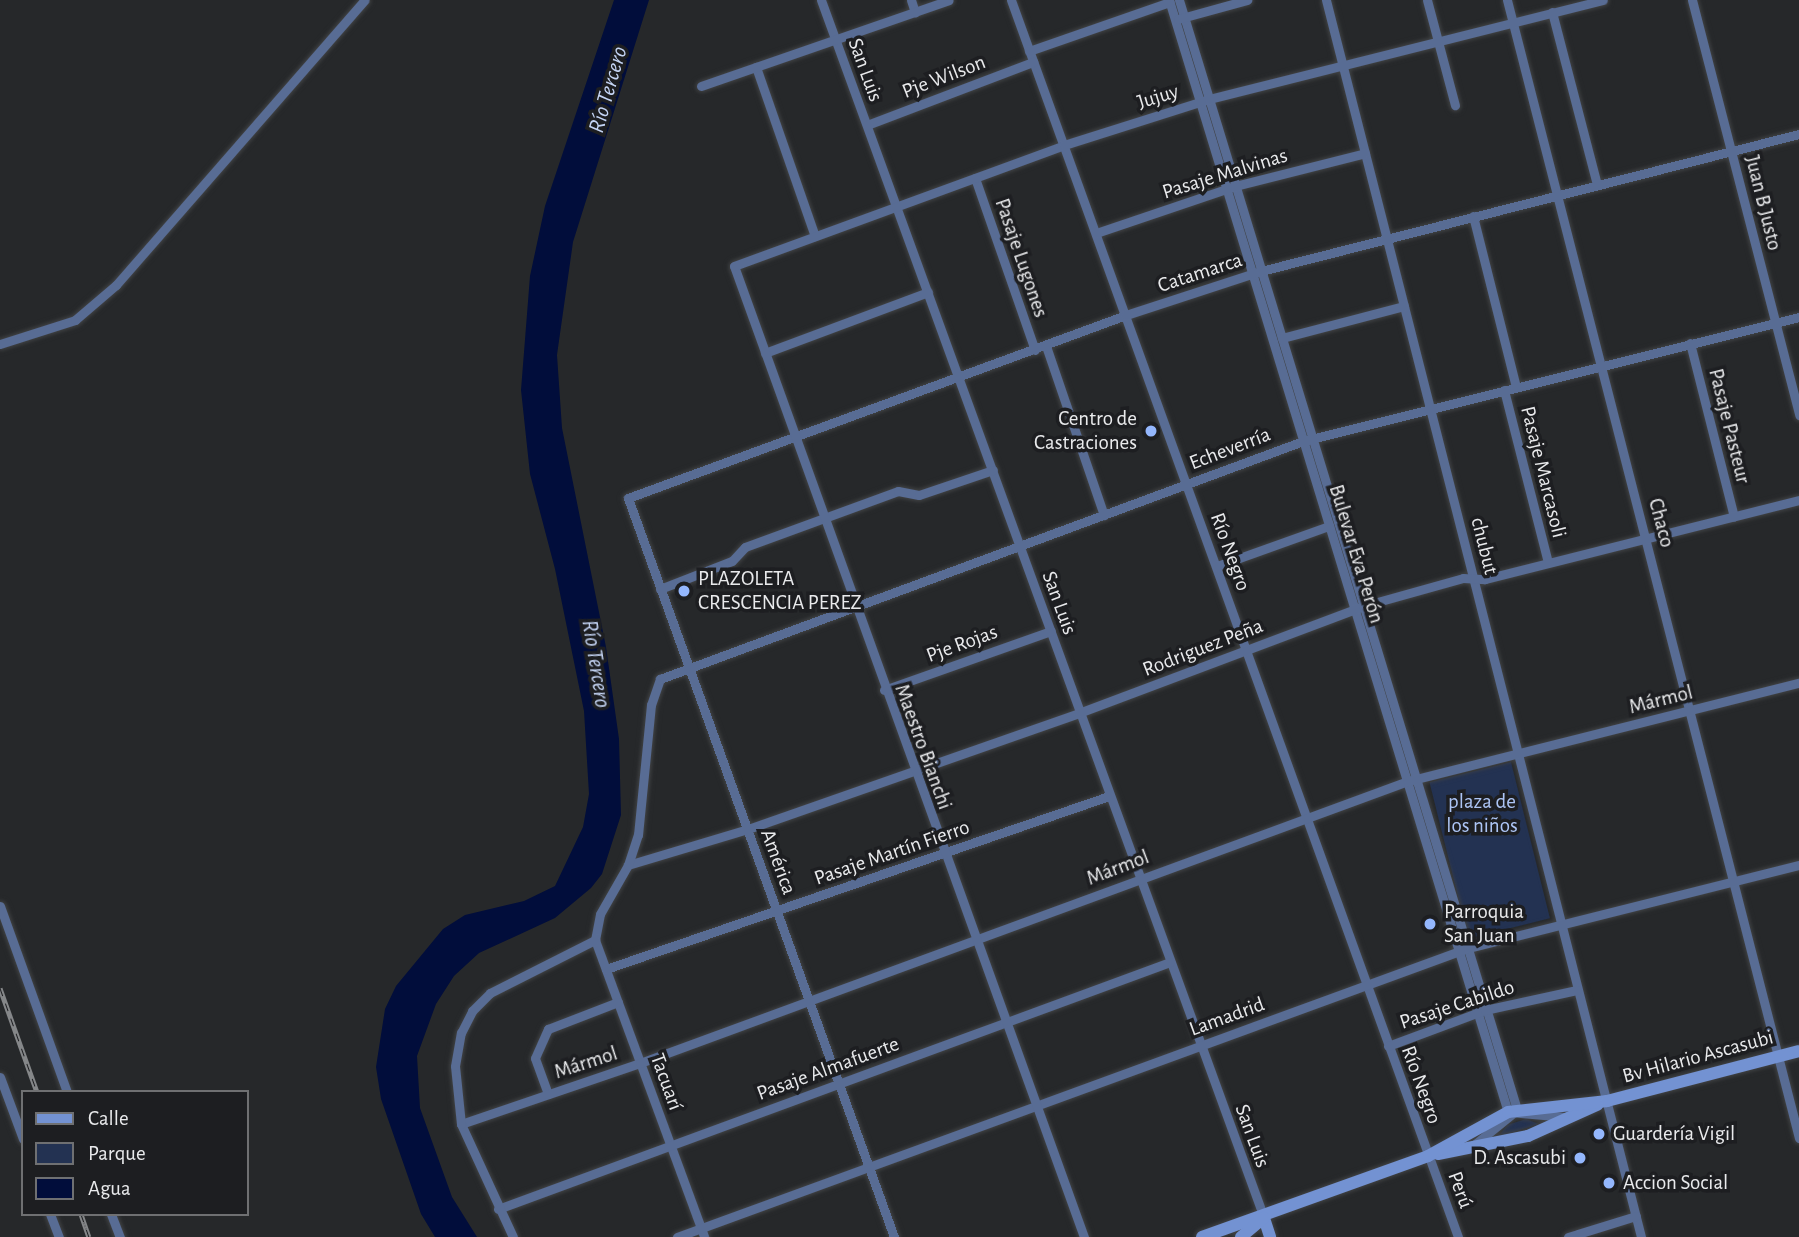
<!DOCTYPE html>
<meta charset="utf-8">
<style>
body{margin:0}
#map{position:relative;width:1799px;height:1237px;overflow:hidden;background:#26282a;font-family:"Alegreya Sans",sans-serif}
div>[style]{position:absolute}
.green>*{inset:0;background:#233252;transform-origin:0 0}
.water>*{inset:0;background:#010d3b}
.roads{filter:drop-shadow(0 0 2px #414345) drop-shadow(0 0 2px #414345)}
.street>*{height:9px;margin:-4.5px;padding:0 4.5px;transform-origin:4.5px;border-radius:4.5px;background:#586c94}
.secondary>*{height:12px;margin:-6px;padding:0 6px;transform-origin:6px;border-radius:6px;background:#7392d2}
.rail>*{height:5px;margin-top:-2.5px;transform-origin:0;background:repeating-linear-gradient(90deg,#1d1e21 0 8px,#858789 0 16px);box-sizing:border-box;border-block:2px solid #858789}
.dots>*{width:19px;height:19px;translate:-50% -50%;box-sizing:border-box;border:4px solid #1d1e21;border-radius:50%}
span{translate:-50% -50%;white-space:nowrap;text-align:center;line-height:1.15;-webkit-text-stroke:7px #1d1e21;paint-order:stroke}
.street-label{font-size:21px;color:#e9eaec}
.poi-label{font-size:21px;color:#e9eaec}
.right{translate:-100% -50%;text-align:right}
.left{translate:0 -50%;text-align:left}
.park-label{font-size:21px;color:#adc5f5}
.water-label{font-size:23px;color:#c4d4f4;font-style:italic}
.legend{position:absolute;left:21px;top:1090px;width:228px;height:126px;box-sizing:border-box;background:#1d1e21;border:2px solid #6f7072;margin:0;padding:9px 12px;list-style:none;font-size:21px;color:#e9eaec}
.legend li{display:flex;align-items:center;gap:14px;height:35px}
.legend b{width:35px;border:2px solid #6f7072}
</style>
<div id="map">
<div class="green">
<i style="left:1511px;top:762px;width:161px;height:84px;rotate:76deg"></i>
<i style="clip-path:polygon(1526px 1119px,1539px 1124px,1498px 1137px,1507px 1125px)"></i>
</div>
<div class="water">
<i style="clip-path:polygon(614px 0,649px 0,573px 242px,557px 355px,562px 428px,606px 647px,619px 739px,621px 815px,602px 874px,591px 888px,555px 918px,479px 953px,454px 976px,436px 1004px,417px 1056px,420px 1108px,452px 1197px,477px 1237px,435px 1237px,421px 1214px,381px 1099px,376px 1067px,385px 1009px,396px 986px,443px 929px,465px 915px,524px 901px,555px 886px,583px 827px,589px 794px,584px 711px,555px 569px,530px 474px,521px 390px,530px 276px,545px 206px)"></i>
</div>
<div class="roads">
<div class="street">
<i style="left:821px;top:0;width:1296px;rotate:70.01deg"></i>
<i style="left:911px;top:0;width:13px;rotate:72deg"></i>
<i style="left:1011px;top:0;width:1315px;rotate:70.13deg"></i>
<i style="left:1169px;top:0;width:1163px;rotate:73.05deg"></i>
<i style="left:1508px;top:1112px;width:57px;rotate:5deg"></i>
<i style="left:1179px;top:0;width:1160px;rotate:73.06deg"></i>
<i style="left:1517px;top:1110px;width:54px;rotate:141deg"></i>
<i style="left:1326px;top:0;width:1276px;rotate:75.71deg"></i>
<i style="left:1427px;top:0;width:109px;rotate:75.1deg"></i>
<i style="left:1507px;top:0;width:1175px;rotate:75.61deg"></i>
<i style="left:1692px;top:0;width:429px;rotate:75.5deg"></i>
<i style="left:1552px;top:12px;width:179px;rotate:75.4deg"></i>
<i style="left:1178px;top:19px;width:72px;rotate:-15.4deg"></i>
<i style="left:1029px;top:51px;width:149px;rotate:-19.2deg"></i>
<i style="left:756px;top:67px;width:179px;rotate:70.8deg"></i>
<i style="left:701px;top:86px;width:262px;rotate:-19.1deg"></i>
<i style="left:867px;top:125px;width:178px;rotate:-20.8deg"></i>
<i style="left:975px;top:178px;width:182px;rotate:70.8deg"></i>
<i style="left:1473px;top:216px;width:176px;rotate:75.9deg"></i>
<i style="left:1096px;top:233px;width:147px;rotate:-18.7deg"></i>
<i style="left:1235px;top:186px;width:134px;rotate:-14.2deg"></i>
<i style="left:1282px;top:338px;width:126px;rotate:-14.7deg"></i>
<i style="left:1690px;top:343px;width:179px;rotate:75.8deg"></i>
<i style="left:0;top:344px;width:79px;rotate:-17.7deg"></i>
<i style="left:75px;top:320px;width:54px;rotate:-40.5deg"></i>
<i style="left:116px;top:285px;width:378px;rotate:-48.9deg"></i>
<i style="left:1046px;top:346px;width:179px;rotate:71.1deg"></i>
<i style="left:765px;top:353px;width:174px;rotate:-20.5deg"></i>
<i style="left:1504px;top:390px;width:178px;rotate:75.7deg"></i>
<i style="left:1217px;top:566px;width:119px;rotate:-19.7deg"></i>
<i style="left:660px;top:589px;width:77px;rotate:-21.3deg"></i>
<i style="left:732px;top:561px;width:19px;rotate:-47deg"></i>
<i style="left:745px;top:547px;width:163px;rotate:-20.1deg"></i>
<i style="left:898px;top:491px;width:21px;rotate:11deg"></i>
<i style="left:919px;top:495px;width:78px;rotate:-18.7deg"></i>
<i style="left:884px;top:690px;width:177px;rotate:-19.5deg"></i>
<i style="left:628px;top:865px;width:125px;rotate:-16.7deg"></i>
<i style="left:748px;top:829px;width:351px;rotate:-19.3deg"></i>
<i style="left:1079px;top:713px;width:303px;rotate:-20.6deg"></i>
<i style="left:1363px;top:606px;width:104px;rotate:-15.6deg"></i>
<i style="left:1463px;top:578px;width:22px;rotate:3deg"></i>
<i style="left:1485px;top:579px;width:324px;rotate:-14.1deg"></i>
<i style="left:0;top:906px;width:198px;rotate:70.2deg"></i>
<i style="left:595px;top:940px;width:26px;rotate:-79deg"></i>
<i style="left:600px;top:914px;width:56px;rotate:-60.3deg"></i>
<i style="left:628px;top:865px;width:32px;rotate:-72deg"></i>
<i style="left:638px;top:835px;width:131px;rotate:-84.3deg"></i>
<i style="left:651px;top:705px;width:28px;rotate:-71deg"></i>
<i style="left:660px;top:679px;width:686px;rotate:-20.31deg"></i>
<i style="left:1303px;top:441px;width:511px;rotate:-14.04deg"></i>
<i style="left:595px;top:940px;width:316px;rotate:69.8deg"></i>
<i style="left:606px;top:969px;width:532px;rotate:-18.98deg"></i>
<i style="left:1388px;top:1046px;width:103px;rotate:-20.4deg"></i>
<i style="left:1485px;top:1010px;width:94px;rotate:-12.3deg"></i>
<i style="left:0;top:1077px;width:66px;rotate:69.6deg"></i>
<i style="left:548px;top:1094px;width:38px;rotate:-110deg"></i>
<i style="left:535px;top:1058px;width:32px;rotate:-66deg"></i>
<i style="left:548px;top:1029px;width:75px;rotate:-21.1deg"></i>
<i style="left:461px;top:1124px;width:189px;rotate:-18.8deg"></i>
<i style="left:640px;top:1063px;width:818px;rotate:-20.16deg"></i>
<i style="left:1408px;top:781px;width:403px;rotate:-14.1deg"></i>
<i style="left:498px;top:1209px;width:716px;rotate:-20.18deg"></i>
<i style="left:50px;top:1214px;width:25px;rotate:69deg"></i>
<i style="left:111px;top:1214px;width:25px;rotate:69deg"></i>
<i style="left:513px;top:1237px;width:124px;rotate:-114.7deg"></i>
<i style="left:461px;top:1124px;width:58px;rotate:-95.9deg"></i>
<i style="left:455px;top:1066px;width:34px;rotate:-80deg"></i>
<i style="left:461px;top:1033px;width:25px;rotate:-63deg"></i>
<i style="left:472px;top:1011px;width:25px;rotate:-45deg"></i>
<i style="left:490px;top:993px;width:118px;rotate:-26.8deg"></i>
<i style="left:677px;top:1237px;width:842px;rotate:-20.07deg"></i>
<i style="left:1468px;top:948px;width:341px;rotate:-14.1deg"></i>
<i style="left:894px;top:1237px;width:785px;rotate:-109.8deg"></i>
<i style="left:628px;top:498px;width:531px;rotate:-20.18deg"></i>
<i style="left:1126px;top:315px;width:142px;rotate:-18.1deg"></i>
<i style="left:1261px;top:271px;width:555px;rotate:-14.29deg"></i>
<i style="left:1084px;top:1237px;width:1032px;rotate:-109.82deg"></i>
<i style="left:734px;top:266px;width:351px;rotate:-20.1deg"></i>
<i style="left:1064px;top:145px;width:152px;rotate:-17.6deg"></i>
<i style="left:1209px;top:99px;width:406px;rotate:-14.1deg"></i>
<i style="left:1568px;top:1237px;width:71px;rotate:-17.2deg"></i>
</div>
<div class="secondary">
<i style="left:1438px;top:1154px;width:92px;rotate:-11.3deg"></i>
<i style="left:1528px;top:1136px;width:76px;rotate:-24.2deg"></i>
<i style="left:1264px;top:1218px;width:20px;rotate:72deg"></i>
<i style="left:1202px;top:1237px;width:240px;rotate:-19.7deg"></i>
<i style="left:1428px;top:1156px;width:91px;rotate:-28.8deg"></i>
<i style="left:1508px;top:1112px;width:100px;rotate:-6.3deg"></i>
<i style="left:1607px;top:1101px;width:198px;rotate:-14.6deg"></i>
<i style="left:1241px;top:1237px;width:30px;rotate:-40deg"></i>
</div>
</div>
<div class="rail">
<i style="left:0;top:988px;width:110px;rotate:70.4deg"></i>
<i style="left:81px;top:1214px;width:24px;rotate:71deg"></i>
</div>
<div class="dots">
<i style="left:1151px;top:431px;background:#94b7fd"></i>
<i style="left:684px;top:591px;background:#94b7fd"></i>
<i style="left:1430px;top:924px;background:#94b7fd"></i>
<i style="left:1599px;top:1134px;background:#94b7fd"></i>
<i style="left:1580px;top:1158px;background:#94b7fd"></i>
<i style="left:1609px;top:1183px;background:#94b7fd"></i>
</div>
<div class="street-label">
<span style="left:865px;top:70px;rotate:70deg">San Luis</span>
<span style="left:944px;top:77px;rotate:-21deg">Pje Wilson</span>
<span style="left:1158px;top:97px;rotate:-17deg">Jujuy</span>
<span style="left:1225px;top:174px;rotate:-17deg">Pasaje Malvinas</span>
<span style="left:1763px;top:203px;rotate:76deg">Juan B Justo</span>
<span style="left:1021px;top:258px;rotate:71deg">Pasaje Lugones</span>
<span style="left:1200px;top:273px;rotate:-18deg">Catamarca</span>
<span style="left:1729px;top:426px;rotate:76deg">Pasaje Pasteur</span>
<span style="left:1230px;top:449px;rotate:-21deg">Echeverría</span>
<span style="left:1543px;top:472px;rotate:76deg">Pasaje Marcasoli</span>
<span style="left:1661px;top:523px;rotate:75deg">Chaco</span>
<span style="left:1484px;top:546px;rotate:76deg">chubut</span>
<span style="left:1230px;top:552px;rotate:70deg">Río Negro</span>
<span style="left:1356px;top:554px;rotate:73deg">Bulevar Eva Perón</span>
<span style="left:1059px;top:603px;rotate:70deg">San Luis</span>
<span style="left:962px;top:644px;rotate:-20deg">Pje Rojas</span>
<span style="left:1203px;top:648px;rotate:-21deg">Rodriguez Peña</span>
<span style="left:1661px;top:700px;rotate:-14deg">Mármol</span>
<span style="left:923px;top:747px;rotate:70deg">Maestro Bianchi</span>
<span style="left:892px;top:853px;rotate:-19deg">Pasaje Martín Fierro</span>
<span style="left:778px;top:862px;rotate:70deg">América</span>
<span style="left:1118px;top:868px;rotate:-21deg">Mármol</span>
<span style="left:1457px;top:1005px;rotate:-18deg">Pasaje Cabildo</span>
<span style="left:1227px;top:1017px;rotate:-20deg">Lamadrid</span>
<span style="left:1698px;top:1057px;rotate:-15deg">Bv Hilario Ascasubi</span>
<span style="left:586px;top:1063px;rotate:-18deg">Mármol</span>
<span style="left:828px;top:1069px;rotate:-20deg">Pasaje Almafuerte</span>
<span style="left:666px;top:1082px;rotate:70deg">Tacuarí</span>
<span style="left:1421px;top:1085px;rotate:70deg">Río Negro</span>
<span style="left:1252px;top:1136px;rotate:70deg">San Luis</span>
<span style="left:1460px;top:1190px;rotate:70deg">Perú</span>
</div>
<div class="poi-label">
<span class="right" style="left:1137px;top:431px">Centro de<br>Castraciones</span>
<span class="left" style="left:698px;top:591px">PLAZOLETA<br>CRESCENCIA PEREZ</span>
<span class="left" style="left:1444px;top:924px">Parroquia<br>San Juan</span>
<span class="left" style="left:1613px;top:1134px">Guardería Vigil</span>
<span class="right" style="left:1566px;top:1158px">D. Ascasubi</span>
<span class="left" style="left:1623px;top:1183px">Accion Social</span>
</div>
<div class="park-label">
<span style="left:1482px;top:814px">plaza de<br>los niños</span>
</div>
<div class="water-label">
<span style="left:609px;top:90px;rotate:-74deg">Río Tercero</span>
<span style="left:595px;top:664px;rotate:81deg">Río Tercero</span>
</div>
<ul class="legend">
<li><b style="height:9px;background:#7392d2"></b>Calle</li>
<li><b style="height:19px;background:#233252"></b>Parque</li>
<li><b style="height:19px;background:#010d3b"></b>Agua</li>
</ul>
</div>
